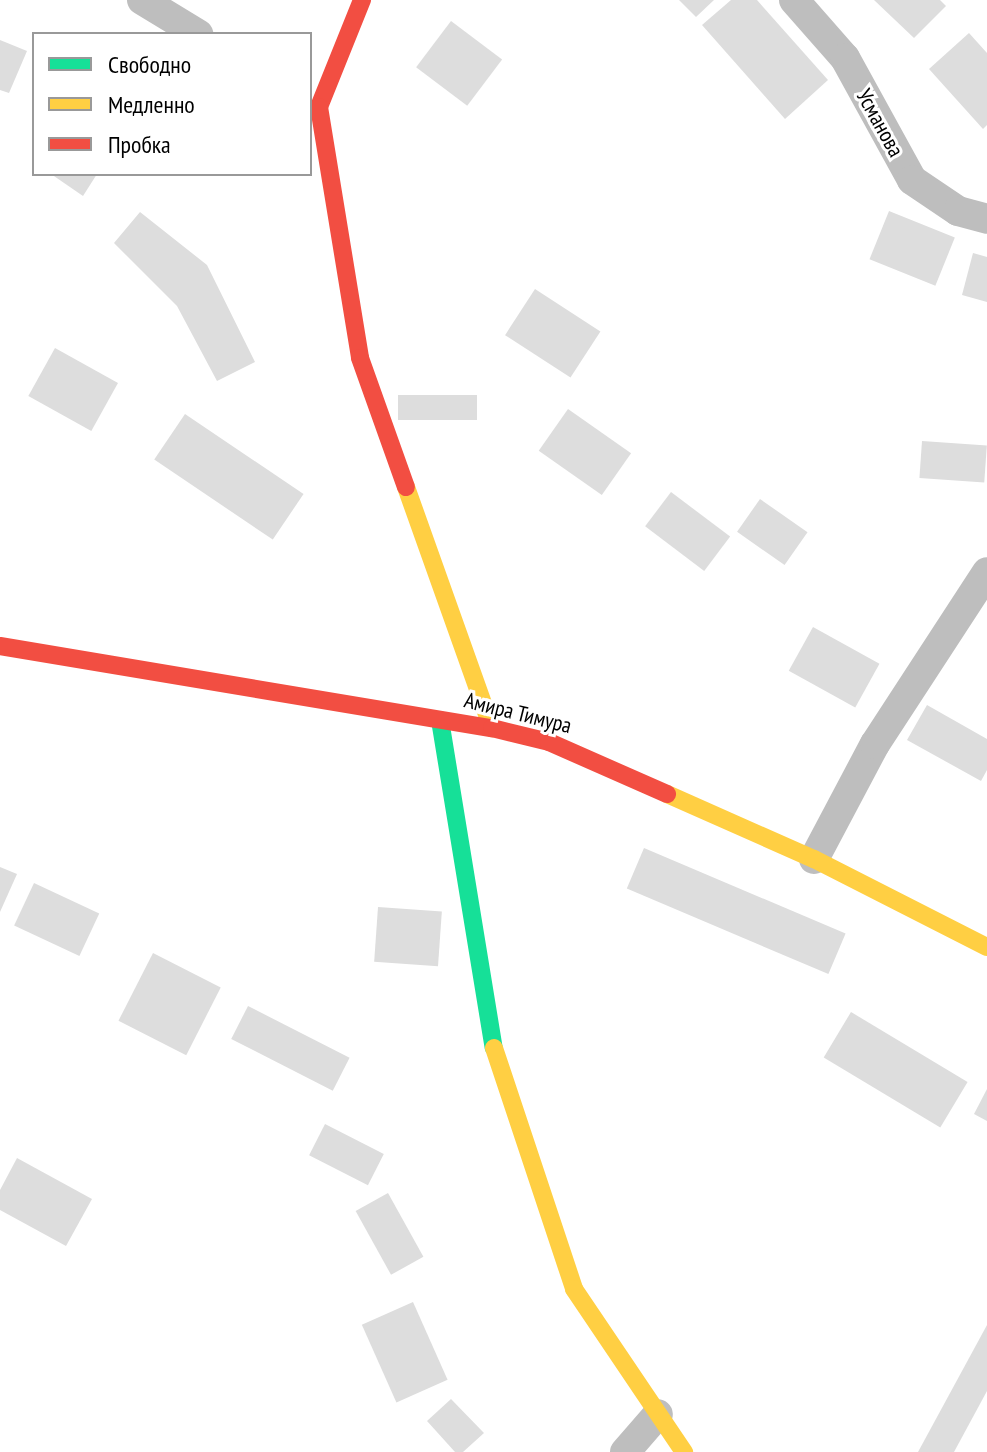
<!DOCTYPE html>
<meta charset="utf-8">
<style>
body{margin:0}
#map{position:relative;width:987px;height:1452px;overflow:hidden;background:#fff;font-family:"PT Sans Narrow",sans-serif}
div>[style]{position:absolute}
.building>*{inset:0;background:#ddd;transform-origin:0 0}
.street>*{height:30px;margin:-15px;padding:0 15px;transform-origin:15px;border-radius:15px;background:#bebebe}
.fast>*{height:18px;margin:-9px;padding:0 9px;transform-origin:9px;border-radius:9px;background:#16e098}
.slow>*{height:18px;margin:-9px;padding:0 9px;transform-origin:9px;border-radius:9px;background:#ffcf43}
.jam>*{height:18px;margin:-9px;padding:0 9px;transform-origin:9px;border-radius:9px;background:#f24e42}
span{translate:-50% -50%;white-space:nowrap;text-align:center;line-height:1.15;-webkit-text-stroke:6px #fff;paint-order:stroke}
.street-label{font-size:22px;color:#000}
.legend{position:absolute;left:32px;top:32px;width:280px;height:144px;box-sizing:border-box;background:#fff;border:2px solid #999;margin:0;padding:10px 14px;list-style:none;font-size:24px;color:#000}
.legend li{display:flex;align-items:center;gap:16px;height:40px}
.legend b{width:40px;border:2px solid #999}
</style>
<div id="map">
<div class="building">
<i style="clip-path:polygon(679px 0,714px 0,696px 17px)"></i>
<i style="clip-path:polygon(731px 0,757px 0,828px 80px,785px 119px,702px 25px)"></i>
<i style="clip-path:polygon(874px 0,940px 0,946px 6px,914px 38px)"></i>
<i style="left:451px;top:21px;width:64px;height:58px;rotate:37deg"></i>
<i style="clip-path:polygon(969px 33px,987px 53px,987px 125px,983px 129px,929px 69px)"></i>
<i style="clip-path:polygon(0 40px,27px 51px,9px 93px,0 90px)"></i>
<i style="clip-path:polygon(51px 174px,97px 174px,83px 196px)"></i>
<i style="left:889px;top:211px;width:71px;height:52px;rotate:22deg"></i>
<i style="clip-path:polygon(140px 212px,207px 265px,255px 362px,217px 381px,177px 306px,114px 243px)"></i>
<i style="clip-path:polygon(973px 253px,987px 257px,987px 302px,962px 295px)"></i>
<i style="left:535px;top:289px;width:78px;height:55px;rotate:33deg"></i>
<i style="left:55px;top:348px;width:72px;height:55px;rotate:29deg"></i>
<i style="left:398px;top:395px;width:79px;height:25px"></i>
<i style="left:568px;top:409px;width:77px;height:51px;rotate:35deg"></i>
<i style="left:185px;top:414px;width:143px;height:55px;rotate:34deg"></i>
<i style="left:922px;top:441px;width:65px;height:37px;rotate:4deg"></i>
<i style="left:671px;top:492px;width:74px;height:43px;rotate:37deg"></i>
<i style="left:760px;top:499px;width:58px;height:40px;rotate:35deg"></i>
<i style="left:813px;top:627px;width:76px;height:50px;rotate:29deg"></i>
<i style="clip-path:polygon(927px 705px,987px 739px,987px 770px,981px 781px,907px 740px)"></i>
<i style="left:644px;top:848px;width:219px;height:44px;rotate:23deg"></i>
<i style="clip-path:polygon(0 867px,17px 874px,0 912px)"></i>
<i style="left:34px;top:883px;width:72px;height:47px;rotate:25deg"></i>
<i style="left:378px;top:907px;width:64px;height:55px;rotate:4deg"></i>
<i style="left:153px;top:953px;width:76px;height:76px;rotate:27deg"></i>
<i style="left:248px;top:1006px;width:114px;height:37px;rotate:27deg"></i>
<i style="left:851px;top:1012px;width:136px;height:53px;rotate:31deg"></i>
<i style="clip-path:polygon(987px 1089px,987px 1121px,974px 1114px)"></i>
<i style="left:325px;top:1124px;width:66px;height:35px;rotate:27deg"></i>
<i style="clip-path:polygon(17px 1158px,92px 1199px,66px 1246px,0 1210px,0 1190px)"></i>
<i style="left:388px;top:1193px;width:73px;height:37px;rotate:61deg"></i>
<i style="left:413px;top:1302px;width:85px;height:56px;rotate:66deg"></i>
<i style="clip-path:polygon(987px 1325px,987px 1391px,954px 1452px,918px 1452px)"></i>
<i style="clip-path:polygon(451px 1399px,484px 1433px,463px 1452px,455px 1452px,427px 1421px)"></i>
</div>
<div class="street">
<i style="left:142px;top:0;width:66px;rotate:31.3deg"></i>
<i style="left:794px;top:0;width:77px;rotate:48.7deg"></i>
<i style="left:845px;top:58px;width:139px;rotate:61.2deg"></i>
<i style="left:912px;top:180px;width:55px;rotate:34deg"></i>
<i style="left:958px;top:211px;width:30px;rotate:15deg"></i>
<i style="left:814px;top:859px;width:130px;rotate:-62.1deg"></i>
<i style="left:875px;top:744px;width:205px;rotate:-56.9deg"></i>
<i style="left:625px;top:1452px;width:50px;rotate:-49deg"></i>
</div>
<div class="fast">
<i style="left:440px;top:720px;width:332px;rotate:80.7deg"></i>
</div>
<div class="slow">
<i style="left:406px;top:487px;width:256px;rotate:70.4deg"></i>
<i style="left:667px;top:794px;width:161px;rotate:23.9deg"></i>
<i style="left:814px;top:859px;width:194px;rotate:27deg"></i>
<i style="left:494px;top:1048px;width:254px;rotate:71.6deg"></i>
<i style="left:574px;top:1289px;width:197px;rotate:56deg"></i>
</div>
<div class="jam">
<i style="left:362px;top:0;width:115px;rotate:111.9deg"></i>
<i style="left:319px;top:107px;width:254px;rotate:80.7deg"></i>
<i style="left:360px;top:358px;width:137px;rotate:70.4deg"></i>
<i style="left:0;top:646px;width:499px;rotate:9.5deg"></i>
<i style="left:492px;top:728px;width:59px;rotate:13.8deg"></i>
<i style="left:549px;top:742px;width:129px;rotate:23.8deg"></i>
</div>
<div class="street-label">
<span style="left:880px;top:123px;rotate:61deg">Усманова</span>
<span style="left:518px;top:713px;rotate:14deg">Амира Тимура</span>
</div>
<ul class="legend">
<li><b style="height:10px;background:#16e098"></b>Свободно</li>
<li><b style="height:10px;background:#ffcf43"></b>Медленно</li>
<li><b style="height:10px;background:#f24e42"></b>Пробка</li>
</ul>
</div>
